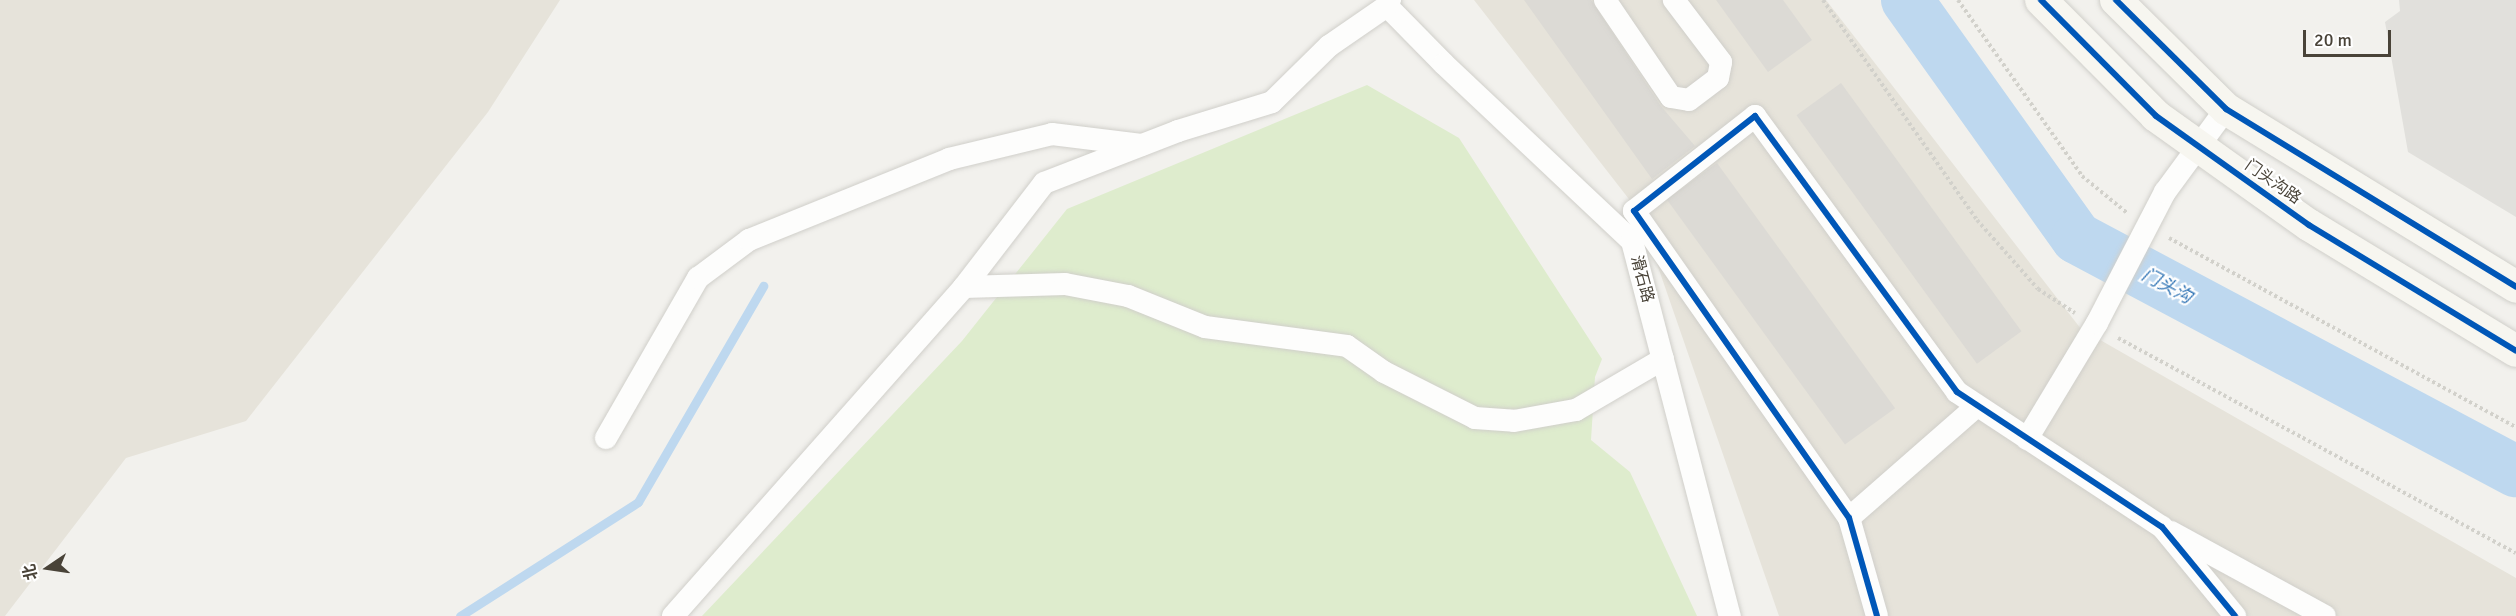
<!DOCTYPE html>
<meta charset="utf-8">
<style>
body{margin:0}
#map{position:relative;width:2516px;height:616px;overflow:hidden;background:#f2f1ed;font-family:Signika,"Noto Sans SC",sans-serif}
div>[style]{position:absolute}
.residential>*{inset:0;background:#e6e3da}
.green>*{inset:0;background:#deeccd}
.parking>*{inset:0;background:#e1e0dc}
.stream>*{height:9px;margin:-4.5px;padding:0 4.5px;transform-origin:4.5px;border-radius:4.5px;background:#bed8ef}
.river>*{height:52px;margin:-26px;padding:0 26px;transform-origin:26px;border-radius:26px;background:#bed8ef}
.building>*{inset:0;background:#dcdad5;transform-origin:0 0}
.path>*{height:4px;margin-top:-2px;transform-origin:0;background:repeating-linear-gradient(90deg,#d2d1cb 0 3px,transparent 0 6px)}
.roads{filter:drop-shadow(0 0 2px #d0cfca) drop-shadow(0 0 2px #d0cfca)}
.street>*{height:22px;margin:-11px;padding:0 11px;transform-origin:11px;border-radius:11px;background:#fdfdfc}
.secondary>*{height:32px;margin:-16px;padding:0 16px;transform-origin:16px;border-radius:16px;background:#f7f6f0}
.cycleway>*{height:6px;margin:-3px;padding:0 3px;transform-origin:3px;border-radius:3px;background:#0057b8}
span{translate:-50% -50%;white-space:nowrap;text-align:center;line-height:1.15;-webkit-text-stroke:4.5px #fff;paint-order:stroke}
.street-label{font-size:16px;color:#494338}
.water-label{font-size:18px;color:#3074b5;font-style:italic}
.north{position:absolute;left:18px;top:538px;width:60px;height:60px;-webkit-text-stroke:4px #fff;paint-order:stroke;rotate:257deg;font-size:16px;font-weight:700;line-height:24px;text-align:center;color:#494338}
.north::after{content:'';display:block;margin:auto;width:21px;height:27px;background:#494338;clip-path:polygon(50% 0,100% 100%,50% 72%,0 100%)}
.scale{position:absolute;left:2303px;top:30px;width:88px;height:27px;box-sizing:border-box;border:3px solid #494338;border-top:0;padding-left:8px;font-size:18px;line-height:21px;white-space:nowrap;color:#494338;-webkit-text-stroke:4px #fff;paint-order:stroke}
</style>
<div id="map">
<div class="residential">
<i style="clip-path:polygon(0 0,560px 0,488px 112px,246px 421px,126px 458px,5px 616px,0 616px)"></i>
<i style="clip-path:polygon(1474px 0,1826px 0,2081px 329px,2516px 578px,2516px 616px,1779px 616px,1639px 212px)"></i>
</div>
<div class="green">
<i style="clip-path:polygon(1367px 85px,1459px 138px,1602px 359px,1595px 377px,1591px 440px,1630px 472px,1697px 616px,702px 616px,962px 341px,1067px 209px)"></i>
</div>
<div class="parking">
<i style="clip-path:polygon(2399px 0,2516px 0,2516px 217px,2408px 152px,2385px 22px,2400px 11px)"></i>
</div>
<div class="stream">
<i style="left:460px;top:616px;width:211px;rotate:-32.6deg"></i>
<i style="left:638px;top:502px;width:250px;rotate:-59.9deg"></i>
</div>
<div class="river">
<i style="left:1907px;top:0;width:292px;rotate:54.5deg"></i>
<i style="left:2077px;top:238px;width:497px;rotate:28deg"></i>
</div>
<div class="building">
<i style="clip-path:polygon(1524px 0,1591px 0,1660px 105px,1695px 146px,1652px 179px)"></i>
<i style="clip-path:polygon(1716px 0,1783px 0,1812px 40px,1768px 72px)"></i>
<i style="left:1841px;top:83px;width:307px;height:55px;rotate:54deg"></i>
<i style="left:1717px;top:163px;width:303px;height:62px;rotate:54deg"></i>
</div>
<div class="path">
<i style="left:1823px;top:0;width:269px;rotate:55deg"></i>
<i style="left:1977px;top:220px;width:92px;rotate:48.5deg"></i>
<i style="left:2038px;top:289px;width:44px;rotate:33deg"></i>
<i style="left:1958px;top:0;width:215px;rotate:54.8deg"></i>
<i style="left:2082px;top:176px;width:58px;rotate:39.4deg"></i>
<i style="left:2169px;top:238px;width:395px;rotate:28.6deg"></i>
<i style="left:2118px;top:338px;width:452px;rotate:28.4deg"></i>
</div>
<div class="roads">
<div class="street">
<i style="left:1390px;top:0;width:7px;rotate:117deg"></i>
<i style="left:1387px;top:6px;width:81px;rotate:45.5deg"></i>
<i style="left:1444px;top:64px;width:258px;rotate:43.3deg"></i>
<i style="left:1632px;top:241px;width:388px;rotate:75.4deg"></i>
<i style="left:1605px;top:0;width:117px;rotate:55.8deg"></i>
<i style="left:1671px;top:97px;width:18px;rotate:9deg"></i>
<i style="left:1689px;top:100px;width:36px;rotate:-37deg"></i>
<i style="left:1718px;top:78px;width:16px;rotate:-79deg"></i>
<i style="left:1721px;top:62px;width:78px;rotate:-127.2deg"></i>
<i style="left:964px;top:287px;width:131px;rotate:-52.4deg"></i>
<i style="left:1044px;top:183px;width:144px;rotate:-21.2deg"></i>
<i style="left:1178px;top:131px;width:98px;rotate:-17.1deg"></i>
<i style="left:1272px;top:102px;width:80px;rotate:-44.5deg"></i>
<i style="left:1329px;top:46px;width:70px;rotate:-34.6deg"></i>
<i style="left:606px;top:438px;width:185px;rotate:-60.1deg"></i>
<i style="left:698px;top:278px;width:64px;rotate:-36.7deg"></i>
<i style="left:749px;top:240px;width:216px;rotate:-22deg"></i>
<i style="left:949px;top:159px;width:106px;rotate:-13.6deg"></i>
<i style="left:1052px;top:134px;width:90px;rotate:7deg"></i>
<i style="left:2027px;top:439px;width:135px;rotate:-58.9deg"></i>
<i style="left:2097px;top:323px;width:148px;rotate:-62.6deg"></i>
<i style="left:2165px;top:192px;width:103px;rotate:-53.7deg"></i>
<i style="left:1849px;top:518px;width:170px;rotate:-41.2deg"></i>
<i style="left:2171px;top:532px;width:175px;rotate:28.6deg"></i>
<i style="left:673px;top:616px;width:439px;rotate:-48.5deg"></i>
<i style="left:964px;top:287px;width:101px;rotate:-1.7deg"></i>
<i style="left:1065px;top:284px;width:64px;rotate:10.8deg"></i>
<i style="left:1128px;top:296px;width:83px;rotate:21.9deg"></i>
<i style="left:1205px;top:327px;width:143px;rotate:7.6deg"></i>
<i style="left:1347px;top:346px;width:45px;rotate:35.1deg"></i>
<i style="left:1384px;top:372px;width:102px;rotate:26.8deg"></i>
<i style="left:1475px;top:418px;width:39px;rotate:4deg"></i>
<i style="left:1514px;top:421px;width:63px;rotate:-10.1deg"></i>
<i style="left:1576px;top:410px;width:101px;rotate:-30.4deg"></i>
<i style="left:1877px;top:616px;width:102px;rotate:-105.9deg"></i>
<i style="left:1849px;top:518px;width:375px;rotate:-125deg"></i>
<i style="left:1634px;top:211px;width:154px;rotate:-38.1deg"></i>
<i style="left:1755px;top:116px;width:342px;rotate:53.8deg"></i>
<i style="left:1957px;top:392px;width:245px;rotate:33.4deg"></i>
<i style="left:2162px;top:527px;width:115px;rotate:50.6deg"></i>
</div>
<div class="secondary">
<i style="left:2041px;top:0;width:163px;rotate:45.2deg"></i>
<i style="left:2156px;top:116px;width:188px;rotate:35.5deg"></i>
<i style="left:2309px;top:225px;width:242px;rotate:31.3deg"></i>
<i style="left:2116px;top:0;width:155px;rotate:44.7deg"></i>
<i style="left:2226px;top:109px;width:340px;rotate:31.5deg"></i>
</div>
</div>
<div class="cycleway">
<i style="left:2041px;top:0;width:163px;rotate:45.2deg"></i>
<i style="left:2156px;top:116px;width:188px;rotate:35.5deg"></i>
<i style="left:2309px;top:225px;width:242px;rotate:31.3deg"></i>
<i style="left:2116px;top:0;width:155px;rotate:44.7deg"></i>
<i style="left:2226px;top:109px;width:340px;rotate:31.5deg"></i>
<i style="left:1877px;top:616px;width:102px;rotate:-105.9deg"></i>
<i style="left:1849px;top:518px;width:375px;rotate:-125deg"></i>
<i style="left:1634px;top:211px;width:154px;rotate:-38.1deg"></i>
<i style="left:1755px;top:116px;width:342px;rotate:53.8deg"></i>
<i style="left:1957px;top:392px;width:245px;rotate:33.4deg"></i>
<i style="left:2162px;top:527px;width:115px;rotate:50.6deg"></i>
</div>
<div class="street-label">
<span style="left:2273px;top:182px;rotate:35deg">门头沟路</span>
<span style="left:1642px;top:279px;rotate:75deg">滑石路</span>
</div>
<div class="water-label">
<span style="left:2167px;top:286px;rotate:28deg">门头沟</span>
</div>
<div class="north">北</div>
<div class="scale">20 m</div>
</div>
